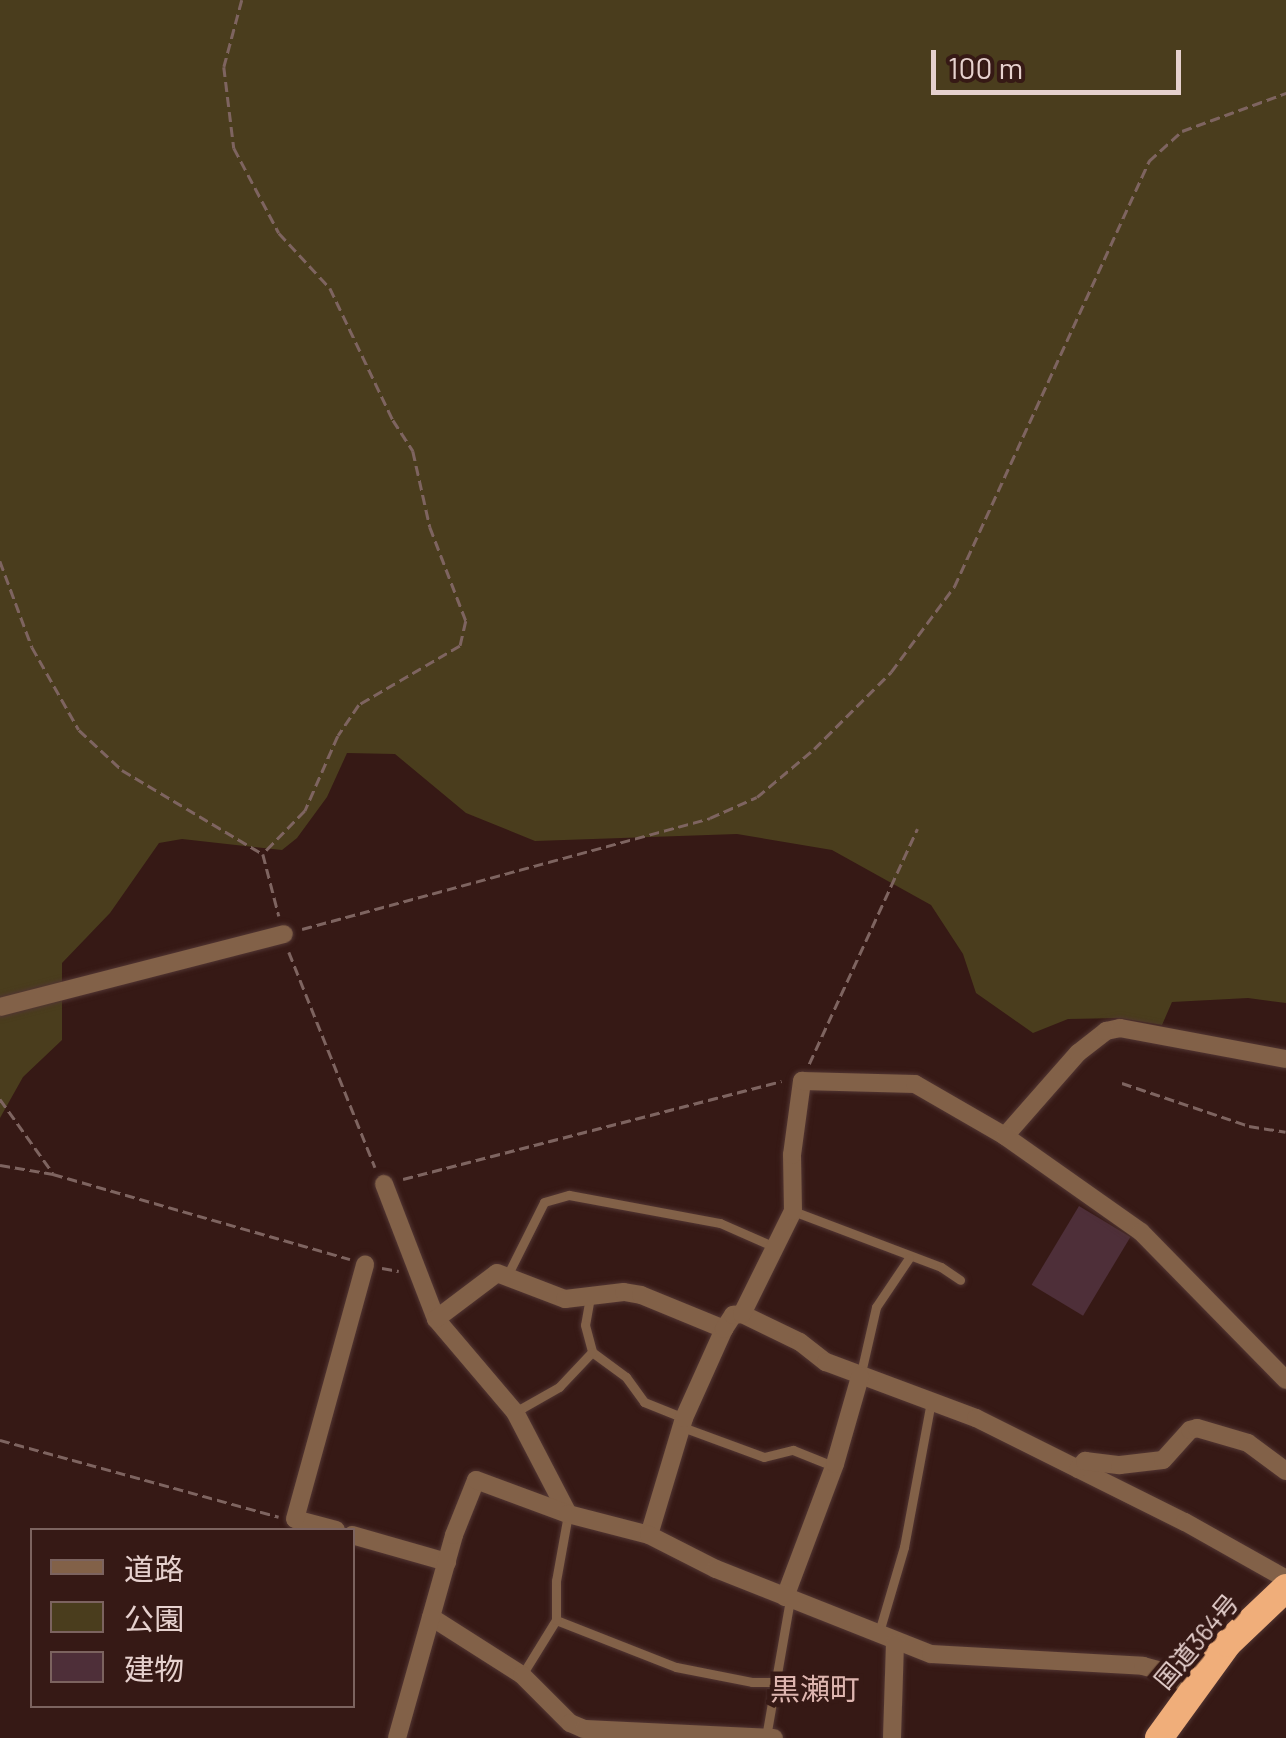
<!DOCTYPE html>
<meta charset="utf-8">
<style>
body{margin:0}
#map{position:relative;width:1286px;height:1738px;overflow:hidden;background:#361915;font-family:Barlow,"Noto Sans JP",sans-serif}
div>[style]{position:absolute}
.green>*{inset:0;background:#4a3d1d}
.building>*{inset:0;background:#4e2f39;transform-origin:0 0}
.path>*{height:2.5px;margin-top:-1.25px;transform-origin:0;background:repeating-linear-gradient(90deg,#7e6460 0 10px,transparent 0 15px)}
.roads{filter:drop-shadow(0 0 2px #523633) drop-shadow(0 0 2px #523633)}
.service>*{height:9px;margin:-4.5px;padding:0 4.5px;transform-origin:4.5px;border-radius:4.5px;background:#826148}
.minor>*{height:18px;margin:-9px;padding:0 9px;transform-origin:9px;border-radius:9px;background:#826148}
.trunk>*{height:28px;margin:-14px;padding:0 14px;transform-origin:14px;border-radius:14px;background:#f0ae7a}
span{translate:-50% -50%;white-space:nowrap;text-align:center;line-height:1.15;-webkit-text-stroke:9px #361915;paint-order:stroke}
.street-label{font-size:25px;color:#e6d1ce}
.quarter-label{font-size:30px;color:#deb6b0}
.legend{position:absolute;left:30px;top:1528px;width:325px;height:180px;box-sizing:border-box;background:#361915;border:2px solid #7c635f;margin:0;padding:12px 18px;list-style:none;font-size:30px;color:#e6d1ce}
.legend li{display:flex;align-items:center;gap:20px;height:50px}
.legend b{width:50px;border:2px solid #7c635f}
.scale{position:absolute;left:931px;top:50px;width:250px;height:45px;box-sizing:border-box;border:5px solid #e6d1ce;border-top:0;padding-left:12px;font-size:30px;line-height:35px;white-space:nowrap;color:#e6d1ce;-webkit-text-stroke:8px #361915;paint-order:stroke}
</style>
<div id="map">
<div class="green">
<i style="clip-path:polygon(0 0,1286px 0,1286px 1003px,1248px 998px,1172px 1002px,1162px 1025px,1120px 1018px,1068px 1019px,1033px 1033px,976px 993px,963px 954px,931px 905px,832px 850px,737px 834px,535px 841px,466px 813px,395px 754px,347px 753px,327px 797px,297px 838px,282px 850px,182px 839px,159px 843px,110px 913px,62px 963px,62px 1040px,23px 1077px,0 1118px)"></i>
</div>
<div class="building">
<i style="left:1079px;top:1206px;width:60px;height:92px;rotate:31deg"></i>
</div>
<div class="path">
<i style="left:242px;top:0;width:69px;rotate:105deg"></i>
<i style="left:224px;top:67px;width:82px;rotate:83deg"></i>
<i style="left:234px;top:148px;width:96px;rotate:62.1deg"></i>
<i style="left:279px;top:233px;width:75px;rotate:47.2deg"></i>
<i style="left:330px;top:288px;width:146px;rotate:64.5deg"></i>
<i style="left:393px;top:420px;width:37px;rotate:57deg"></i>
<i style="left:413px;top:451px;width:78px;rotate:77.4deg"></i>
<i style="left:430px;top:527px;width:101px;rotate:69deg"></i>
<i style="left:466px;top:621px;width:26px;rotate:103deg"></i>
<i style="left:460px;top:646px;width:117px;rotate:149.7deg"></i>
<i style="left:359px;top:705px;width:37px;rotate:124deg"></i>
<i style="left:338px;top:736px;width:82px;rotate:113.7deg"></i>
<i style="left:305px;top:811px;width:59px;rotate:134.3deg"></i>
<i style="left:0;top:561px;width:92px;rotate:69.6deg"></i>
<i style="left:32px;top:647px;width:95px;rotate:60.5deg"></i>
<i style="left:79px;top:730px;width:59px;rotate:42.9deg"></i>
<i style="left:122px;top:770px;width:164px;rotate:30.8deg"></i>
<i style="left:263px;top:854px;width:64px;rotate:75.5deg"></i>
<i style="left:302px;top:929px;width:423px;rotate:-15.2deg"></i>
<i style="left:710px;top:818px;width:51px;rotate:-24.1deg"></i>
<i style="left:757px;top:797px;width:75px;rotate:-40.1deg"></i>
<i style="left:814px;top:749px;width:109px;rotate:-45deg"></i>
<i style="left:891px;top:672px;width:106px;rotate:-53.5deg"></i>
<i style="left:954px;top:587px;width:469px;rotate:-65.4deg"></i>
<i style="left:1149px;top:161px;width:45px;rotate:-42.3deg"></i>
<i style="left:1182px;top:131px;width:111px;rotate:-20.1deg"></i>
<i style="left:289px;top:952px;width:232px;rotate:68.2deg"></i>
<i style="left:809px;top:1064px;width:259px;rotate:-65.3deg"></i>
<i style="left:1122px;top:1083px;width:134px;rotate:18.7deg"></i>
<i style="left:1249px;top:1126px;width:37px;rotate:9deg"></i>
<i style="left:0;top:1099px;width:91px;rotate:54.4deg"></i>
<i style="left:0;top:1165px;width:54px;rotate:9.6deg"></i>
<i style="left:53px;top:1174px;width:309px;rotate:16deg"></i>
<i style="left:403px;top:1179px;width:391px;rotate:-14.5deg"></i>
<i style="left:382px;top:1268px;width:17px;rotate:10deg"></i>
<i style="left:0;top:1440px;width:289px;rotate:15.4deg"></i>
</div>
<div class="roads">
<div class="service">
<i style="left:793px;top:1211px;width:158px;rotate:20.7deg"></i>
<i style="left:941px;top:1267px;width:23px;rotate:34deg"></i>
<i style="left:508px;top:1274px;width:80px;rotate:-63.4deg"></i>
<i style="left:544px;top:1202px;width:26px;rotate:-16deg"></i>
<i style="left:569px;top:1195px;width:154px;rotate:10.5deg"></i>
<i style="left:720px;top:1223px;width:60px;rotate:23.6deg"></i>
<i style="left:590px;top:1297px;width:28px;rotate:100deg"></i>
<i style="left:585px;top:1325px;width:28px;rotate:75deg"></i>
<i style="left:592px;top:1352px;width:42px;rotate:36.3deg"></i>
<i style="left:626px;top:1377px;width:31px;rotate:54deg"></i>
<i style="left:644px;top:1402px;width:43px;rotate:21.8deg"></i>
<i style="left:860px;top:1377px;width:72px;rotate:-77.1deg"></i>
<i style="left:876px;top:1307px;width:59px;rotate:-56deg"></i>
<i style="left:515px;top:1412px;width:51px;rotate:-29.6deg"></i>
<i style="left:559px;top:1387px;width:48px;rotate:-46.7deg"></i>
<i style="left:685px;top:1428px;width:84px;rotate:20.2deg"></i>
<i style="left:764px;top:1457px;width:30px;rotate:-14deg"></i>
<i style="left:793px;top:1450px;width:43px;rotate:21.8deg"></i>
<i style="left:556px;top:1620px;width:129px;rotate:21.4deg"></i>
<i style="left:676px;top:1667px;width:77px;rotate:11.2deg"></i>
<i style="left:752px;top:1682px;width:20px"></i>
<i style="left:879px;top:1632px;width:89px;rotate:-73.6deg"></i>
<i style="left:904px;top:1547px;width:148px;rotate:-79.5deg"></i>
<i style="left:522px;top:1675px;width:65px;rotate:-58.3deg"></i>
<i style="left:556px;top:1620px;width:39px;rotate:-90deg"></i>
<i style="left:556px;top:1581px;width:68px;rotate:-79.8deg"></i>
<i style="left:766px;top:1737px;width:139px;rotate:-80.1deg"></i>
</div>
<div class="minor">
<i style="left:0;top:1007px;width:293px;rotate:-14.4deg"></i>
<i style="left:1005px;top:1136px;width:111px;rotate:-48.7deg"></i>
<i style="left:1078px;top:1053px;width:36px;rotate:-38deg"></i>
<i style="left:1106px;top:1031px;width:14px;rotate:-12deg"></i>
<i style="left:1120px;top:1028px;width:169px;rotate:10.6deg"></i>
<i style="left:384px;top:1184px;width:145px;rotate:68.9deg"></i>
<i style="left:436px;top:1319px;width:122px;rotate:49.7deg"></i>
<i style="left:515px;top:1412px;width:115px;rotate:62.5deg"></i>
<i style="left:742px;top:1314px;width:64px;rotate:25.8deg"></i>
<i style="left:800px;top:1342px;width:33px;rotate:38deg"></i>
<i style="left:826px;top:1362px;width:160px;rotate:20.5deg"></i>
<i style="left:976px;top:1418px;width:233px;rotate:26.5deg"></i>
<i style="left:1185px;top:1522px;width:116px;rotate:29.4deg"></i>
<i style="left:436px;top:1319px;width:76px;rotate:-37deg"></i>
<i style="left:497px;top:1273px;width:73px;rotate:20.9deg"></i>
<i style="left:565px;top:1299px;width:59px;rotate:-6.8deg"></i>
<i style="left:624px;top:1292px;width:17px;rotate:10deg"></i>
<i style="left:641px;top:1295px;width:90px;rotate:22.3deg"></i>
<i style="left:1078px;top:1469px;width:11px;rotate:-49deg"></i>
<i style="left:1085px;top:1461px;width:35px;rotate:7deg"></i>
<i style="left:1120px;top:1465px;width:43px;rotate:-6.6deg"></i>
<i style="left:1163px;top:1460px;width:40px;rotate:-48deg"></i>
<i style="left:1190px;top:1430px;width:7px;rotate:-16deg"></i>
<i style="left:1197px;top:1428px;width:53px;rotate:16.4deg"></i>
<i style="left:1248px;top:1443px;width:47px;rotate:36.4deg"></i>
<i style="left:336px;top:1530px;width:42px;rotate:-165deg"></i>
<i style="left:295px;top:1519px;width:264px;rotate:-74.6deg"></i>
<i style="left:352px;top:1535px;width:99px;rotate:15.9deg"></i>
<i style="left:649px;top:1535px;width:122px;rotate:-73.3deg"></i>
<i style="left:684px;top:1418px;width:98px;rotate:-65.8deg"></i>
<i style="left:724px;top:1329px;width:17px;rotate:-57deg"></i>
<i style="left:733px;top:1315px;width:9px;rotate:-6deg"></i>
<i style="left:742px;top:1314px;width:115px;rotate:-63.7deg"></i>
<i style="left:793px;top:1211px;width:56px;rotate:-91deg"></i>
<i style="left:792px;top:1155px;width:75px;rotate:-82.3deg"></i>
<i style="left:802px;top:1081px;width:113px;rotate:1.5deg"></i>
<i style="left:915px;top:1084px;width:104px;rotate:30deg"></i>
<i style="left:1005px;top:1136px;width:166px;rotate:35.2deg"></i>
<i style="left:1141px;top:1232px;width:207px;rotate:45.6deg"></i>
<i style="left:785px;top:1597px;width:142px;rotate:-69.4deg"></i>
<i style="left:835px;top:1464px;width:91px;rotate:-74deg"></i>
<i style="left:431px;top:1617px;width:108px;rotate:32.5deg"></i>
<i style="left:522px;top:1675px;width:68px;rotate:45deg"></i>
<i style="left:570px;top:1723px;width:15px;rotate:23deg"></i>
<i style="left:584px;top:1729px;width:190px;rotate:2.7deg"></i>
<i style="left:397px;top:1738px;width:211px;rotate:-74.3deg"></i>
<i style="left:454px;top:1535px;width:59px;rotate:-68.2deg"></i>
<i style="left:476px;top:1480px;width:98px;rotate:20.3deg"></i>
<i style="left:568px;top:1514px;width:84px;rotate:14.5deg"></i>
<i style="left:649px;top:1535px;width:75px;rotate:26.9deg"></i>
<i style="left:716px;top:1569px;width:231px;rotate:21.6deg"></i>
<i style="left:931px;top:1654px;width:212px;rotate:3.2deg"></i>
<i style="left:1143px;top:1666px;width:23px;rotate:15deg"></i>
<i style="left:1165px;top:1672px;width:31px;rotate:31deg"></i>
<i style="left:892px;top:1738px;width:95px;rotate:-88.2deg"></i>
</div>
<div class="trunk">
<i style="left:1159px;top:1738px;width:117px;rotate:-54deg"></i>
<i style="left:1228px;top:1643px;width:80px;rotate:-43.5deg"></i>
</div>
</div>
<div class="street-label">
<span style="left:1196px;top:1641px;rotate:-50deg">国道364号</span>
</div>
<div class="quarter-label">
<span style="left:815px;top:1688px">黒瀬町</span>
</div>
<ul class="legend">
<li><b style="height:12px;background:#826148"></b>道路</li>
<li><b style="height:28px;background:#4a3d1d"></b>公園</li>
<li><b style="height:28px;background:#4e2f39"></b>建物</li>
</ul>
<div class="scale">100 m</div>
</div>
